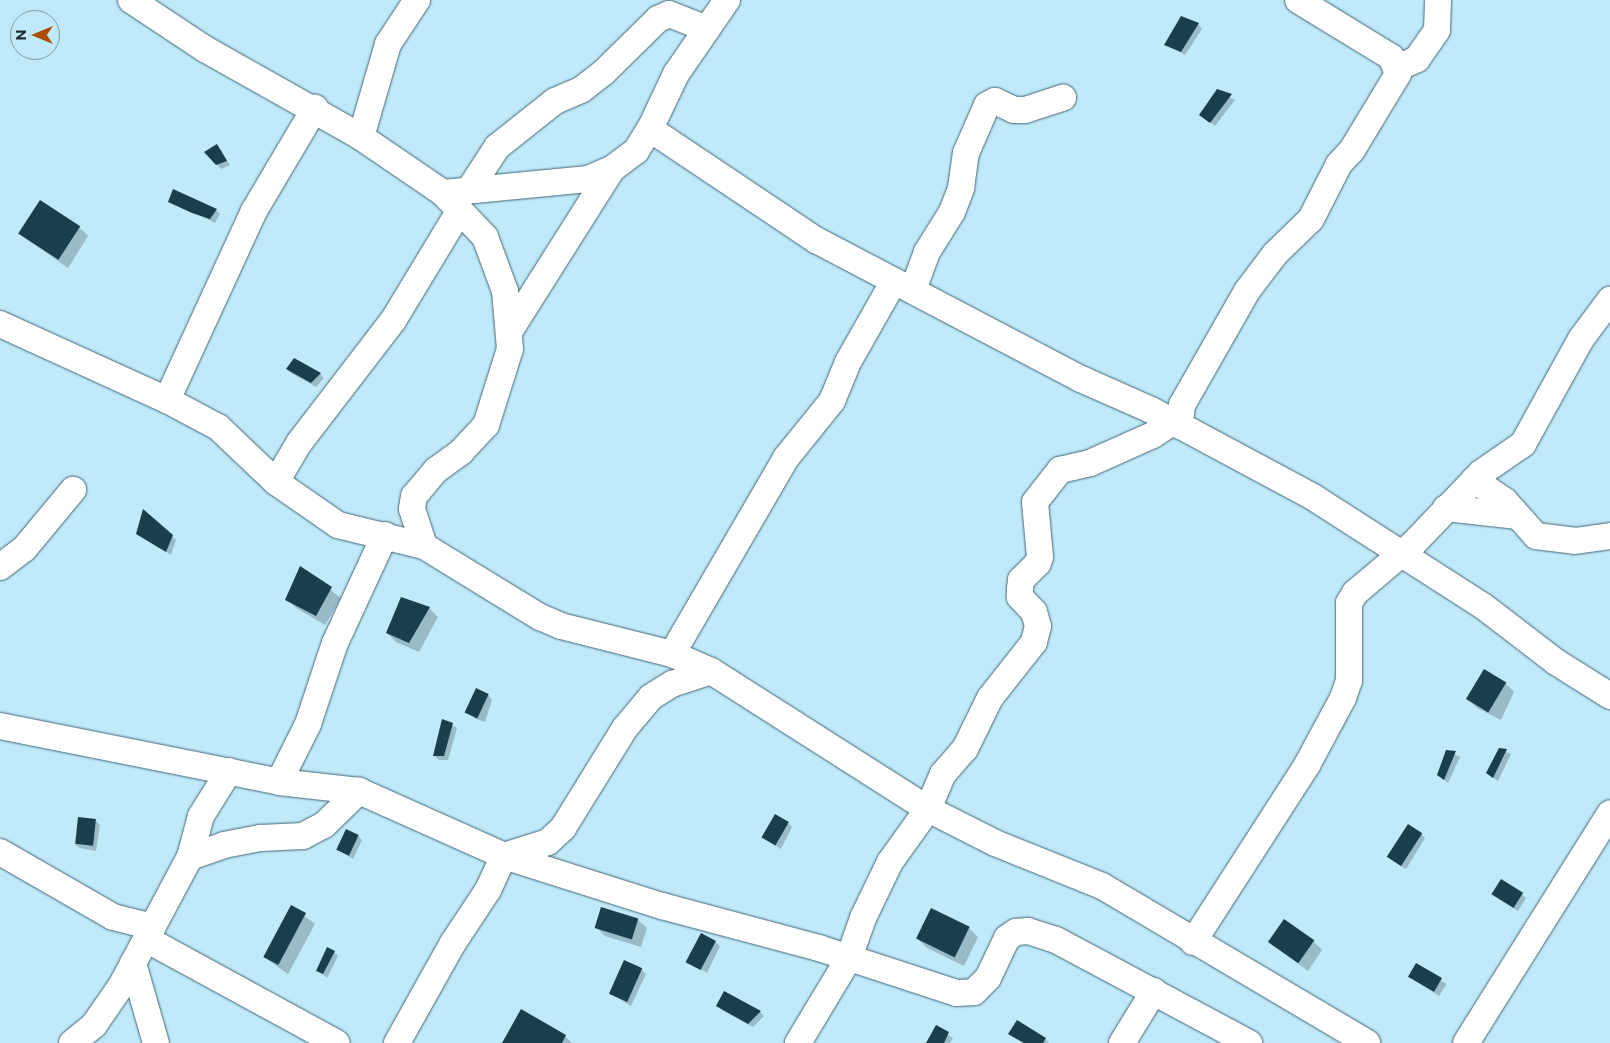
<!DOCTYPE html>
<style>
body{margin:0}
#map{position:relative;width:1610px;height:1043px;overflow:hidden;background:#c0e9f9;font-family:Montserrat,sans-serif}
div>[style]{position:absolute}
.shadow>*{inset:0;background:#0003;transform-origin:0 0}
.building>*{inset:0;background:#1a3f4c;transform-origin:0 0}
.roads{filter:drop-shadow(0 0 1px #426775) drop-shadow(0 0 1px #426775)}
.minor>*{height:26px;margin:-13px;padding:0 13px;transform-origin:13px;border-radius:13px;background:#fff}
span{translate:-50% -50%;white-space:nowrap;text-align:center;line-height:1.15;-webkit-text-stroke:5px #c0e9f9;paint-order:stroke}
.north{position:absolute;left:10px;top:10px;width:50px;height:50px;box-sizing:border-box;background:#c0e9f9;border:1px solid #7f9eaa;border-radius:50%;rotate:270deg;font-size:14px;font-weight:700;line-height:20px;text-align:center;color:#1e2e34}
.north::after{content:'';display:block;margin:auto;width:18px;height:22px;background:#ac4c00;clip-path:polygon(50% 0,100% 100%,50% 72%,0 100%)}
</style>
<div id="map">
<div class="shadow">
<i style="clip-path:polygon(1198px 24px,1202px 29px,1185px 55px,1166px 44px)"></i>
<i style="clip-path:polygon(1217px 91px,1235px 100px,1215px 126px,1205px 119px)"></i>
<i style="clip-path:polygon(217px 146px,221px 150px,230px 165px,221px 169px,206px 153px)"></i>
<i style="clip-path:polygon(170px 201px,216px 210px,220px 214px,215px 223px)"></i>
<i style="clip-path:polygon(79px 227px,88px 236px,68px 268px,19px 234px)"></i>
<i style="clip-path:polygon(294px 359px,320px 374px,324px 378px,316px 387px,291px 373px,287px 369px)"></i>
<i style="clip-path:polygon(138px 533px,172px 536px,176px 540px,171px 555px)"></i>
<i style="clip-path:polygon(301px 568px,341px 598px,325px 625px,296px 608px,287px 599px)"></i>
<i style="clip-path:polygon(402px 599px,429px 608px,438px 617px,419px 652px,396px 642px,387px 633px)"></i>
<i style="clip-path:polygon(1505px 683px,1514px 692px,1501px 720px,1477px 708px,1468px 699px)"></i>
<i style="clip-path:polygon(488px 695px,492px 700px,485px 722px,474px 718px,470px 714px)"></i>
<i style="clip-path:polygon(443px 721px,457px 728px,448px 760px,439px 760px,434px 755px)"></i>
<i style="clip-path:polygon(1500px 749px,1511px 754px,1498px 781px,1492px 777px)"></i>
<i style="clip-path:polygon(1447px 751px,1460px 757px,1448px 783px,1443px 779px)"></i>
<i style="clip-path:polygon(96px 821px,100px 825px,96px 851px,80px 848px,75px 844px)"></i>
<i style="clip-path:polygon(788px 823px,792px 827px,781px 849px,764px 838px)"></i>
<i style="clip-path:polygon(1421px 834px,1425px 838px,1406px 869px,1393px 861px)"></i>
<i style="clip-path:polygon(358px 836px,362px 840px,353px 859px,338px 849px)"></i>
<i style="clip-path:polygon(1491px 892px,1522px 894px,1526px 898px,1518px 911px)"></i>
<i style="clip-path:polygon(291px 906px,315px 924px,288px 974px,264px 957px)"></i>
<i style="clip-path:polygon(637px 919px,647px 928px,641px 947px,605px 936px,596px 927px)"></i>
<i style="clip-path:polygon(969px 928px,978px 937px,964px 966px,927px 948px,918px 939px)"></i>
<i style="clip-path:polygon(1313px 941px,1322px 950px,1308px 971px,1270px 942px)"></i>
<i style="clip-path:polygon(715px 942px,720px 946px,707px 973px,689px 962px)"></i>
<i style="clip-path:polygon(334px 952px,338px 956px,327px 978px,317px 970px)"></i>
<i style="left:1416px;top:965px;width:36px;height:14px;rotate:32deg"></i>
<i style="clip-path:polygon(641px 969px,646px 974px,631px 1006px,611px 994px)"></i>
<i style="clip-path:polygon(725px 993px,760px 1012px,764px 1016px,753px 1027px,722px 1010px,718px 1006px)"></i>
<i style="clip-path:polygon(936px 1027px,953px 1038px,950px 1043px,927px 1043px)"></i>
<i style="clip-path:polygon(1010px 1034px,1045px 1039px,1049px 1043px,1023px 1043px)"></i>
<i style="clip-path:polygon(565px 1036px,572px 1043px,503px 1043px)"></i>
</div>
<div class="building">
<i style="clip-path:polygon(1181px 16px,1199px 23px,1181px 52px,1164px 45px)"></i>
<i style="clip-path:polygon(1217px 89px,1232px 94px,1210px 123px,1199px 115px)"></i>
<i style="clip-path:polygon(217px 144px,227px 161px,216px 165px,204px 152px)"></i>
<i style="clip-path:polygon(173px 189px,217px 209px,210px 219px,192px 213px,168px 202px)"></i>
<i style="left:40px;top:200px;width:48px;height:40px;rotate:33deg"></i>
<i style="clip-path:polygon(294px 358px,321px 373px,311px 383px,286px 369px)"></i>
<i style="clip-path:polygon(143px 509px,173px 535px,166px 552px,136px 534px)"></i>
<i style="clip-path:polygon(300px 566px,332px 587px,316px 616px,285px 600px)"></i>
<i style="clip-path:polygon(401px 597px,430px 607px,409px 643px,386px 633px)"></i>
<i style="left:1484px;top:669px;width:26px;height:35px;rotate:31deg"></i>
<i style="left:476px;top:688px;width:14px;height:27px;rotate:25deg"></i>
<i style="clip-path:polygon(442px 719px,453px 723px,444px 756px,433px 756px)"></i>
<i style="clip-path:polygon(1499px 748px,1507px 749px,1493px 778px,1486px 773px)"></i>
<i style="clip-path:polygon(1446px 750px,1456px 751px,1444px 780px,1437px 775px)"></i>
<i style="left:775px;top:814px;width:16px;height:27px;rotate:30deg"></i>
<i style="left:78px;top:817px;width:18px;height:27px;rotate:6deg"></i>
<i style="left:1408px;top:824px;width:17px;height:39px;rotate:33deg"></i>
<i style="left:346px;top:829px;width:14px;height:23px;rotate:25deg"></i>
<i style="left:1501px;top:879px;width:26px;height:18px;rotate:32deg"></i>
<i style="left:291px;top:905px;width:17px;height:59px;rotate:28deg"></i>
<i style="left:601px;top:907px;width:39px;height:22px;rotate:17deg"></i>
<i style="left:931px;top:908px;width:43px;height:34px;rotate:26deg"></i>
<i style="left:1284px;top:919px;width:37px;height:28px;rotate:35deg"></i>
<i style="left:701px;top:933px;width:17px;height:33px;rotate:28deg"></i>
<i style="clip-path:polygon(327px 947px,335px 951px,323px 974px,316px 971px)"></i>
<i style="left:624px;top:960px;width:20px;height:37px;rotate:24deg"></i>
<i style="left:1416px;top:963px;width:30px;height:16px;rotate:30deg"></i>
<i style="clip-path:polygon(724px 991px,761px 1011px,748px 1024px,716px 1006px)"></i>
<i style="clip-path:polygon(521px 1009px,566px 1035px,562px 1043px,502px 1043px)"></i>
<i style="clip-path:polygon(1017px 1020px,1046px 1038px,1043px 1043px,1024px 1043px,1008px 1034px)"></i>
<i style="clip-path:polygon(936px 1025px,949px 1032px,944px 1043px,926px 1043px)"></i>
</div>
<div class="roads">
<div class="minor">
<i style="left:131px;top:0;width:89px;rotate:33.5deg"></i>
<i style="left:205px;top:49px;width:179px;rotate:29.4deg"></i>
<i style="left:361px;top:137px;width:99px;rotate:34.3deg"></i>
<i style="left:443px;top:193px;width:61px;rotate:46.3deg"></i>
<i style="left:485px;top:237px;width:58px;rotate:69.7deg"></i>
<i style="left:505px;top:291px;width:58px;rotate:85.1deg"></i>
<i style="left:510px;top:349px;width:80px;rotate:107.5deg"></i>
<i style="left:486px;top:425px;width:37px;rotate:133deg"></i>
<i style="left:461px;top:452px;width:31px;rotate:144deg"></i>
<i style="left:436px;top:470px;width:34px;rotate:130deg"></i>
<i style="left:414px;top:496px;width:13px;rotate:99deg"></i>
<i style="left:412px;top:509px;width:39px;rotate:72deg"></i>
<i style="left:1397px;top:68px;width:22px;rotate:-24deg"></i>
<i style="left:1417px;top:59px;width:35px;rotate:-55deg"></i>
<i style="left:1437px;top:30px;width:30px;rotate:-88deg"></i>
<i style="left:650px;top:129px;width:200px;rotate:33.8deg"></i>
<i style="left:816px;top:240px;width:299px;rotate:27.7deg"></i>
<i style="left:1081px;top:379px;width:77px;rotate:23.9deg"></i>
<i style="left:1151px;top:410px;width:184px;rotate:28.2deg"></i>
<i style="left:1313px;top:497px;width:202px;rotate:32.7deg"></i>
<i style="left:1483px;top:606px;width:92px;rotate:37.5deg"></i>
<i style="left:1556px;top:662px;width:64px;rotate:32.2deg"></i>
<i style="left:361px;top:137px;width:97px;rotate:-73.8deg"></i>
<i style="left:388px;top:44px;width:53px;rotate:-56.6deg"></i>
<i style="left:469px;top:190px;width:51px;rotate:-56.9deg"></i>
<i style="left:497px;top:147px;width:74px;rotate:-38.4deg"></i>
<i style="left:555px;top:101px;width:28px;rotate:-23deg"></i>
<i style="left:581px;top:90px;width:29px;rotate:-38deg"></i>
<i style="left:604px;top:72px;width:76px;rotate:-44.5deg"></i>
<i style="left:658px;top:19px;width:12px;rotate:-24deg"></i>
<i style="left:669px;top:14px;width:41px;rotate:21.5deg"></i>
<i style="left:443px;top:193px;width:146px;rotate:-5.5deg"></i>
<i style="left:588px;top:179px;width:26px;rotate:-23deg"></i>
<i style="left:612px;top:169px;width:30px;rotate:-37deg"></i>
<i style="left:636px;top:151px;width:26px;rotate:-58deg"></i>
<i style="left:650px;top:129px;width:61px;rotate:-64.7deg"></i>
<i style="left:676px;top:74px;width:90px;rotate:-55.4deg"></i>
<i style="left:913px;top:290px;width:40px;rotate:-69.8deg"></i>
<i style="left:927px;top:252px;width:47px;rotate:-58deg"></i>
<i style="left:952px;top:212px;width:26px;rotate:-69deg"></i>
<i style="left:961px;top:188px;width:35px;rotate:-82deg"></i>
<i style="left:966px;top:153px;width:52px;rotate:-66.4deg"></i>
<i style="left:987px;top:105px;width:9px;rotate:-27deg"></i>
<i style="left:995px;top:101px;width:21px;rotate:25deg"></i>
<i style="left:1014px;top:110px;width:11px"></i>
<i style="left:1025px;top:110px;width:40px;rotate:-18deg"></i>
<i style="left:0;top:324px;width:183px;rotate:24.5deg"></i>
<i style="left:167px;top:400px;width:58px;rotate:27.9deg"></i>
<i style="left:218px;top:427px;width:80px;rotate:43.5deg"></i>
<i style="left:276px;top:482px;width:75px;rotate:34.7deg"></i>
<i style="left:338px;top:525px;width:89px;rotate:13.7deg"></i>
<i style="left:424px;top:546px;width:136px;rotate:31.5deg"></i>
<i style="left:540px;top:617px;width:23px;rotate:23deg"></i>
<i style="left:561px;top:626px;width:114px;rotate:14.2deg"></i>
<i style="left:672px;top:654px;width:43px;rotate:23.6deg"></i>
<i style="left:711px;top:671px;width:257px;rotate:32.5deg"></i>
<i style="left:928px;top:809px;width:75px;rotate:26.9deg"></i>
<i style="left:995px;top:843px;width:115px;rotate:21.9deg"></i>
<i style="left:1102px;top:886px;width:308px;rotate:30.6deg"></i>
<i style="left:509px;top:332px;width:193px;rotate:-57.7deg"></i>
<i style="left:167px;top:400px;width:208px;rotate:-65.3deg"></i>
<i style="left:254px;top:211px;width:120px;rotate:-59.4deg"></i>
<i style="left:1180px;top:426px;width:21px;rotate:-85deg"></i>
<i style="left:1182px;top:405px;width:131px;rotate:-60.3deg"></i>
<i style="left:1247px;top:291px;width:46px;rotate:-52.9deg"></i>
<i style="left:1275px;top:254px;width:50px;rotate:-44.2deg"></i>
<i style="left:1311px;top:219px;width:62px;rotate:-63deg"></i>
<i style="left:1339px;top:164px;width:19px;rotate:-47deg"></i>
<i style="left:1352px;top:150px;width:89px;rotate:-58.8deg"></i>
<i style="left:1398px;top:74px;width:18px;rotate:-112deg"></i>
<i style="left:1391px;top:57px;width:109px;rotate:-148.5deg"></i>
<i style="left:1474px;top:480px;width:37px;rotate:34deg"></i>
<i style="left:1505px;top:501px;width:47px;rotate:48.5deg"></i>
<i style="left:1536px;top:536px;width:39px;rotate:7deg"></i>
<i style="left:1575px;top:541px;width:35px;rotate:-8deg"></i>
<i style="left:276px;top:482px;width:45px;rotate:-59.5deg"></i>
<i style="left:299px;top:443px;width:156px;rotate:-52.5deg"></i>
<i style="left:394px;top:319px;width:127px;rotate:-58.8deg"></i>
<i style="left:1446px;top:508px;width:70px;rotate:6.5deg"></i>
<i style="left:0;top:567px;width:30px;rotate:-37deg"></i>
<i style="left:24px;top:549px;width:77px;rotate:-50.3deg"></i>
<i style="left:672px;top:654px;width:227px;rotate:-59.8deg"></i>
<i style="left:786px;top:458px;width:73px;rotate:-51.1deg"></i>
<i style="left:832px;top:401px;width:42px;rotate:-67.7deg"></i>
<i style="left:848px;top:362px;width:93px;rotate:-60.4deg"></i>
<i style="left:0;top:726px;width:285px;rotate:11.3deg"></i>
<i style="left:279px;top:782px;width:81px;rotate:6.4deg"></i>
<i style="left:359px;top:791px;width:159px;rotate:24.1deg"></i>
<i style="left:504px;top:856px;width:166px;rotate:17.6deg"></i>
<i style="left:662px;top:906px;width:163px;rotate:15deg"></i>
<i style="left:819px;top:948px;width:145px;rotate:18.1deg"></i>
<i style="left:957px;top:993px;width:17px;rotate:-3deg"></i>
<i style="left:974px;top:992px;width:20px;rotate:-45deg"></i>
<i style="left:988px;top:978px;width:44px;rotate:-64.6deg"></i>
<i style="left:1007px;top:938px;width:11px;rotate:-34deg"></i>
<i style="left:1016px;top:932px;width:12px;rotate:-5deg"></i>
<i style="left:1028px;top:931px;width:29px;rotate:18deg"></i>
<i style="left:1056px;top:940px;width:219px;rotate:28.1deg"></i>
<i style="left:279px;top:782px;width:65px;rotate:-63.4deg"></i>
<i style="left:308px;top:724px;width:85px;rotate:-71.6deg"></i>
<i style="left:335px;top:643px;width:119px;rotate:-65.2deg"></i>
<i style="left:0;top:852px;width:130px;rotate:29.9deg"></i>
<i style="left:113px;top:917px;width:41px;rotate:14deg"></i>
<i style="left:190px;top:857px;width:36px;rotate:-19deg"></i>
<i style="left:224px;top:845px;width:38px;rotate:-11deg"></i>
<i style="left:261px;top:838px;width:42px;rotate:-2.7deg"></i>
<i style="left:303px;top:836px;width:24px;rotate:-28deg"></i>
<i style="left:324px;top:825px;width:49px;rotate:-44.2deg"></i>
<i style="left:146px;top:939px;width:217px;rotate:28.6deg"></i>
<i style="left:1193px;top:942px;width:211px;rotate:-57.2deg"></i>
<i style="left:1307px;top:765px;width:76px;rotate:-61.8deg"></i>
<i style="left:1343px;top:698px;width:18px;rotate:-71deg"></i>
<i style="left:1349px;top:681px;width:78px;rotate:-90deg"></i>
<i style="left:1349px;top:603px;width:12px;rotate:-59deg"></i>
<i style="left:1355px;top:593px;width:76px;rotate:-40.2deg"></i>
<i style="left:1413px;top:544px;width:98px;rotate:-46.2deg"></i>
<i style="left:1481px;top:473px;width:51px;rotate:-34.6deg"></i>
<i style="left:1523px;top:444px;width:120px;rotate:-61.1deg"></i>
<i style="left:1581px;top:339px;width:49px;rotate:-53.4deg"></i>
<i style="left:133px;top:963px;width:83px;rotate:74deg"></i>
<i style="left:72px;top:1043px;width:28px;rotate:-39deg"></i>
<i style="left:94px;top:1025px;width:47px;rotate:-55.3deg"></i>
<i style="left:121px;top:986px;width:146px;rotate:-61.9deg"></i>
<i style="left:190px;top:857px;width:42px;rotate:-75deg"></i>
<i style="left:201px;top:816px;width:53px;rotate:-58.1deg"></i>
<i style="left:397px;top:1043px;width:115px;rotate:-60.8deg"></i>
<i style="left:453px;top:943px;width:64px;rotate:-56.6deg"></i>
<i style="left:488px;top:890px;width:38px;rotate:-65deg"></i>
<i style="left:504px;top:856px;width:46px;rotate:-17.7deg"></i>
<i style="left:548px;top:842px;width:21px;rotate:-43deg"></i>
<i style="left:563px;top:828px;width:118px;rotate:-58.2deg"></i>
<i style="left:625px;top:728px;width:40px;rotate:-50deg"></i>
<i style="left:651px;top:697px;width:25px;rotate:-32deg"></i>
<i style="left:672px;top:684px;width:41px;rotate:-18.4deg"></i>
<i style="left:798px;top:1043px;width:99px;rotate:-59deg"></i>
<i style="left:849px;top:958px;width:42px;rotate:-70.7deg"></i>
<i style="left:863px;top:918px;width:62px;rotate:-64.3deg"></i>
<i style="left:890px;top:862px;width:65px;rotate:-54.4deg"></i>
<i style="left:928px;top:809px;width:38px;rotate:-67deg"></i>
<i style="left:943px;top:774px;width:33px;rotate:-49deg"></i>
<i style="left:965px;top:749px;width:57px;rotate:-63.9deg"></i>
<i style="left:990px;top:698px;width:71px;rotate:-51.8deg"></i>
<i style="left:1034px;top:642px;width:16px;rotate:-76deg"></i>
<i style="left:1038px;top:626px;width:15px;rotate:-106deg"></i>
<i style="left:1034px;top:612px;width:21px;rotate:-133deg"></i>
<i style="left:1020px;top:597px;width:8px;rotate:-90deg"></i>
<i style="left:1020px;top:589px;width:9px;rotate:-84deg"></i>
<i style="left:1021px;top:580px;width:24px;rotate:-45deg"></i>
<i style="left:1038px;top:563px;width:6px;rotate:-72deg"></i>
<i style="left:1040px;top:557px;width:55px;rotate:-95.2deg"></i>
<i style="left:1035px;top:502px;width:41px;rotate:-52deg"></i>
<i style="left:1060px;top:470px;width:31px;rotate:-13deg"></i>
<i style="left:1090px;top:463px;width:69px;rotate:-24deg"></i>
<i style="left:1153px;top:435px;width:23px;rotate:-34deg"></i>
<i style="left:1122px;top:1043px;width:61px;rotate:-58.4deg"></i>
<i style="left:1466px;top:1043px;width:271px;rotate:-57.9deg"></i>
</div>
</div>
<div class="north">N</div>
</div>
